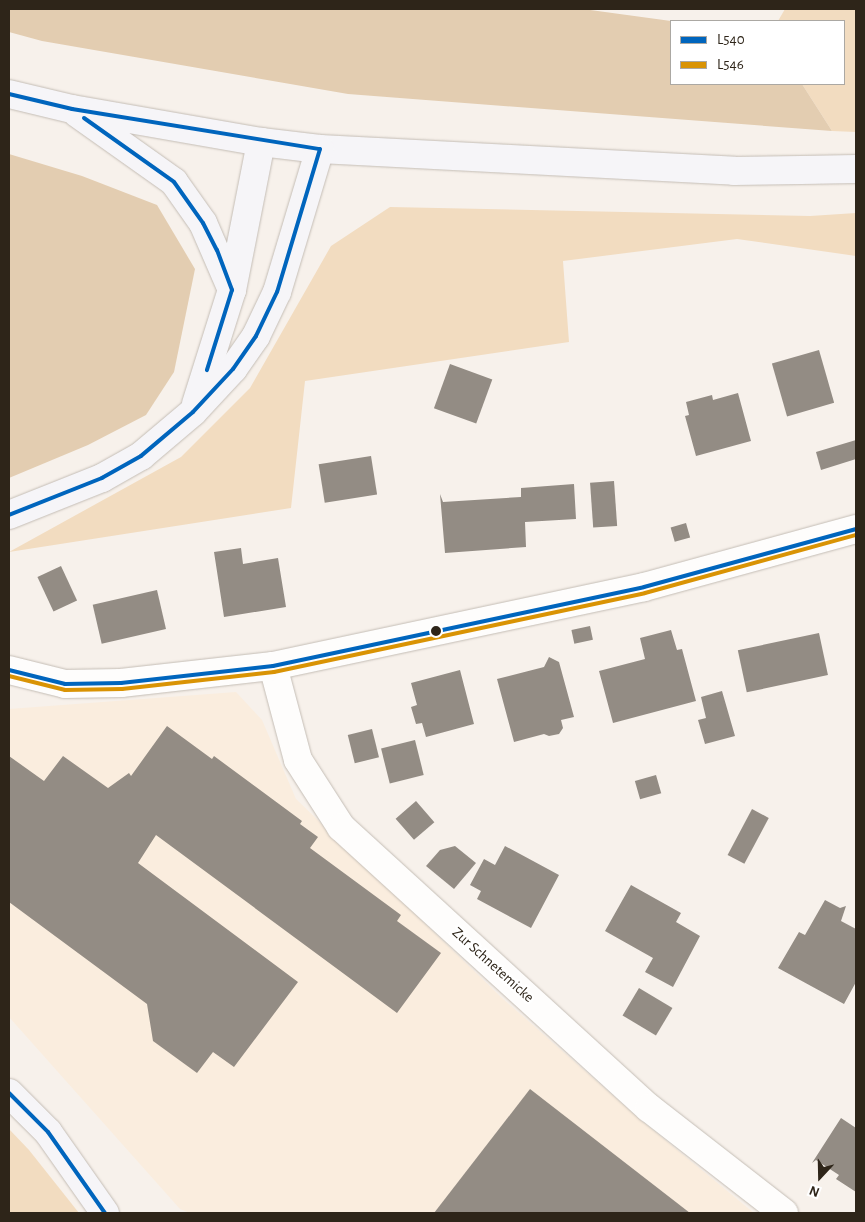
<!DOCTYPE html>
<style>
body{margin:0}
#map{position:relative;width:865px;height:1222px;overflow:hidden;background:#f7f1eb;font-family:"Alegreya Sans",sans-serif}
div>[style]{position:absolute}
.built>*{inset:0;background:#faedde}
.green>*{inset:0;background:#f2dcc0}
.forest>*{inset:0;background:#e3cdb1}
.building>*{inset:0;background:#938c84;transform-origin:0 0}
.roads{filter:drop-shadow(0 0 1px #c4bdb5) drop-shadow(0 0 1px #c4bdb5)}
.minor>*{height:28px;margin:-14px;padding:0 14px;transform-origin:14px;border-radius:14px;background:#fefdfc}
.major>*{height:28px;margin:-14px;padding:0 14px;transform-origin:14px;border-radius:14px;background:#f6f5f8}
.bus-1>*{height:4px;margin:-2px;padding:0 2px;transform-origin:2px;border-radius:2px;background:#0065bd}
.bus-2>*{height:4px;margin:-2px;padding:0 2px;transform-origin:2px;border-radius:2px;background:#d99304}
.dots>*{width:14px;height:14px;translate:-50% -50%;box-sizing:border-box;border:2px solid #fff;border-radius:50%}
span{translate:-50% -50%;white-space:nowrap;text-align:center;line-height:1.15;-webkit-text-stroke:5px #fff;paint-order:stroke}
.street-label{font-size:15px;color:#2e2519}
.frame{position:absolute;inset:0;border:10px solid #2e2519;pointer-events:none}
.legend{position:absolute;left:670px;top:20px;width:175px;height:65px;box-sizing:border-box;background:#fff;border:1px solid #aba8a3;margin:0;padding:6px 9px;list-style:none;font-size:15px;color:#2e2519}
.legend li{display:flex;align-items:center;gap:10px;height:25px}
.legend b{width:25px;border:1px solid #aba8a3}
.north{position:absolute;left:795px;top:1152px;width:50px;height:50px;-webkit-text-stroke:4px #fff;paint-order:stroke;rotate:201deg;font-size:14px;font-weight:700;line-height:20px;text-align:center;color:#2e2519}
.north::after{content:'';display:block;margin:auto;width:18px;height:22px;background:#2e2519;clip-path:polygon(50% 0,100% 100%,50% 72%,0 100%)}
</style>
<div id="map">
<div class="built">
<i style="clip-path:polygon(236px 692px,262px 720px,296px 799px,502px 998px,642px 1121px,754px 1213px,190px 1213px,180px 1209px,9px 1017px,9px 709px)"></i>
</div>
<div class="green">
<i style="clip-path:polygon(785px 9px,856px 9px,856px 132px,832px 131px,802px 84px,844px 84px,844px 21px,778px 21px)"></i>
<i style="clip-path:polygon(390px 207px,810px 216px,856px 213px,856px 256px,737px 239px,563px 261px,569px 342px,305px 381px,291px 508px,9px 552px,181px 457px,250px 388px,331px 246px)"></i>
<i style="clip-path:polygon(9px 1129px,29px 1150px,79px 1213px,9px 1213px)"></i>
</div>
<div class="forest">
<i style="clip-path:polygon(9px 9px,583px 9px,671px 21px,671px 84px,802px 84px,832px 131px,348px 94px,42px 41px,9px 32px)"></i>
<i style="clip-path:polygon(9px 154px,82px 176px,157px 205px,195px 269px,174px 372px,146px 415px,88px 445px,9px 478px)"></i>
</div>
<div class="building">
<i style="left:819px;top:350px;width:55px;height:49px;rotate:74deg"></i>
<i style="left:450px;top:364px;width:45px;height:47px;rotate:20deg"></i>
<i style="clip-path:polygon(738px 393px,751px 441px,696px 456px,685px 416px,689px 415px,686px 402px,712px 395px,713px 400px)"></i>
<i style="clip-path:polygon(856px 440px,856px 459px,821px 470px,816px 452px)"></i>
<i style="left:371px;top:456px;width:39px;height:53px;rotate:81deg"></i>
<i style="left:614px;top:481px;width:45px;height:24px;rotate:86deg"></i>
<i style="clip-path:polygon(574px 484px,576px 519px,525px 522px,526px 547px,445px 553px,440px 494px,443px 502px,521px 497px,521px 488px)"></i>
<i style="left:686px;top:523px;width:15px;height:16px;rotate:74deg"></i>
<i style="clip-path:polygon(241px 548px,243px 564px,278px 558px,286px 607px,224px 617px,214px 552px)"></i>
<i style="left:61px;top:566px;width:38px;height:26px;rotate:65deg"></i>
<i style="left:157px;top:590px;width:40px;height:66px;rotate:77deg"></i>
<i style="left:590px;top:626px;width:14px;height:19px;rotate:78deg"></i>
<i style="clip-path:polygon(671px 630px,677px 650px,682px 649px,696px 701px,613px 723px,599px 671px,645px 659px,640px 638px)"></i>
<i style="left:819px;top:633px;width:43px;height:83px;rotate:78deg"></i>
<i style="clip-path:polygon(549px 657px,559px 662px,574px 717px,561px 720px,563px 728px,559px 734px,549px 736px,544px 734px,514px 742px,497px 679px,544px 667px)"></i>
<i style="clip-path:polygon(460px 670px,474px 724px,426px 737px,422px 723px,416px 724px,411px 707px,417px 705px,411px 683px)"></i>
<i style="clip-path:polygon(722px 691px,735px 736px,705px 744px,698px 720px,706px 718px,701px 697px)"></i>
<i style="clip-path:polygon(167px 726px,212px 759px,214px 756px,302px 821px,300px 824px,318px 837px,310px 848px,401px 915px,397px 921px,441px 953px,397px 1013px,156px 835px,138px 863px,298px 982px,234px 1067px,213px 1052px,197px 1073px,153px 1041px,147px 1004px,9px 902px,9px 756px,44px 781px,63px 756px,108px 788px,129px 773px,131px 776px)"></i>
<i style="left:372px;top:729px;width:29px;height:25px;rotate:76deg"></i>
<i style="left:415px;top:740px;width:36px;height:35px;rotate:76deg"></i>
<i style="left:656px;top:775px;width:19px;height:22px;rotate:74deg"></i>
<i style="left:416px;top:801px;width:28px;height:27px;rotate:49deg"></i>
<i style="left:752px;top:809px;width:19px;height:52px;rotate:28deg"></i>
<i style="clip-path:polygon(455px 846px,476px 863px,454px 889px,426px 866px,440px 850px)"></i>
<i style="clip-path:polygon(505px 846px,559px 875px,531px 928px,477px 899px,481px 891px,470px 885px,484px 859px,495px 865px)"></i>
<i style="clip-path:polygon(631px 885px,681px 913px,676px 922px,700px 936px,673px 987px,645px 972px,653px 958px,605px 931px)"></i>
<i style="clip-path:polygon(825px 900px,840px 908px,846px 906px,841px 921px,856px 929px,856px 982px,844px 1004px,778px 968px,799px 932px,805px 935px)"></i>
<i style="left:639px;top:988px;width:39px;height:32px;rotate:31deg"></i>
<i style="clip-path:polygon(530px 1089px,690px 1213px,434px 1213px)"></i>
<i style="clip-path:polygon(841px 1118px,856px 1128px,856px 1192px,836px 1179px,839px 1175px,816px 1160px,812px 1163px)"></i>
</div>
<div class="roads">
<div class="minor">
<i style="left:273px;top:666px;width:97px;rotate:75.1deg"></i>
<i style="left:298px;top:760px;width:80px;rotate:57.3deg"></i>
<i style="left:341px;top:827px;width:417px;rotate:42.4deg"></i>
<i style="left:649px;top:1108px;width:171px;rotate:37.9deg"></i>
<i style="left:9px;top:670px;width:58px;rotate:14deg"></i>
<i style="left:65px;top:684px;width:56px;rotate:-1deg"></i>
<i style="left:121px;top:683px;width:153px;rotate:-6.4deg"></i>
<i style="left:273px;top:666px;width:379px;rotate:-12deg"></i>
<i style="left:644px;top:587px;width:220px;rotate:-15.3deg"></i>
</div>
<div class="major">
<i style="left:9px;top:94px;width:65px;rotate:13.4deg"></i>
<i style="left:72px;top:109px;width:192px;rotate:9.9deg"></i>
<i style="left:261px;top:142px;width:59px;rotate:6.8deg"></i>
<i style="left:320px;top:149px;width:415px;rotate:3deg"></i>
<i style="left:734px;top:171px;width:122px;rotate:-0.9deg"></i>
<i style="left:77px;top:113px;width:119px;rotate:35.4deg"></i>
<i style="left:174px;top:182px;width:50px;rotate:54.7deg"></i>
<i style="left:203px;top:223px;width:73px;rotate:66.6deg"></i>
<i style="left:196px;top:404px;width:120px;rotate:-72.5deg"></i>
<i style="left:232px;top:290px;width:151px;rotate:-78.9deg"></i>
<i style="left:9px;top:515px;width:100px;rotate:-21.7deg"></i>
<i style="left:102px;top:478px;width:45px;rotate:-29.4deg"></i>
<i style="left:141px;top:456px;width:68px;rotate:-40.2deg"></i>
<i style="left:193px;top:412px;width:59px;rotate:-47.1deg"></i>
<i style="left:233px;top:369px;width:40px;rotate:-55.1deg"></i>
<i style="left:256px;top:336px;width:49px;rotate:-64.5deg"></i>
<i style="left:277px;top:292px;width:149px;rotate:-73.3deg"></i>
<i style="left:9px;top:1093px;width:55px;rotate:45deg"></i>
<i style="left:48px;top:1132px;width:99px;rotate:54.9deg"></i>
</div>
</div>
<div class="bus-1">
<i style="left:9px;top:94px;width:65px;rotate:13.4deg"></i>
<i style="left:72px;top:109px;width:251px;rotate:9.2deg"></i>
<i style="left:320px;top:149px;width:149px;rotate:106.7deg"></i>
<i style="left:277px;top:292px;width:49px;rotate:115.5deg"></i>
<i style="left:256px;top:336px;width:40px;rotate:124.9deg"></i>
<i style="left:233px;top:369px;width:59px;rotate:132.9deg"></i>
<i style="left:193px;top:412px;width:68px;rotate:139.8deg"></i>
<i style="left:141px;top:456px;width:45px;rotate:150.6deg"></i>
<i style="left:102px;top:478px;width:100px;rotate:158.3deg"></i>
<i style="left:84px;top:118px;width:110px;rotate:35.4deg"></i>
<i style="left:174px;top:182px;width:50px;rotate:54.7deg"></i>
<i style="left:203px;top:223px;width:30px;rotate:63deg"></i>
<i style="left:217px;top:250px;width:43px;rotate:69.4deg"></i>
<i style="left:232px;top:290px;width:84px;rotate:107.4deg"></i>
<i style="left:9px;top:670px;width:58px;rotate:14deg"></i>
<i style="left:65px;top:684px;width:56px;rotate:-1deg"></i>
<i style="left:121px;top:683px;width:153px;rotate:-6.4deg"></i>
<i style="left:273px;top:666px;width:379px;rotate:-12deg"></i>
<i style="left:644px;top:587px;width:220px;rotate:-15.3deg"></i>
<i style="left:9px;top:1093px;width:55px;rotate:45deg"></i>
<i style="left:48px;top:1132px;width:99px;rotate:54.9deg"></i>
</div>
<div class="bus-2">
<i style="left:9px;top:676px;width:58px;rotate:14deg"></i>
<i style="left:65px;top:690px;width:57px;rotate:-1deg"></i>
<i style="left:122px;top:689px;width:153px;rotate:-6.4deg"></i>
<i style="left:274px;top:672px;width:379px;rotate:-12deg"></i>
<i style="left:645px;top:593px;width:219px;rotate:-15.4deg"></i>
</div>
<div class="dots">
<i style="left:436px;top:631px;background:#2e2519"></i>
</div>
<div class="street-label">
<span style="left:493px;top:965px;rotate:42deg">Zur Schnetemicke</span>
</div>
<div class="frame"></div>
<ul class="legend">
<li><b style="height:6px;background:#0065bd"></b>L540</li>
<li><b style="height:6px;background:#d99304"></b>L546</li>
</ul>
<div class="north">N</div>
</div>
